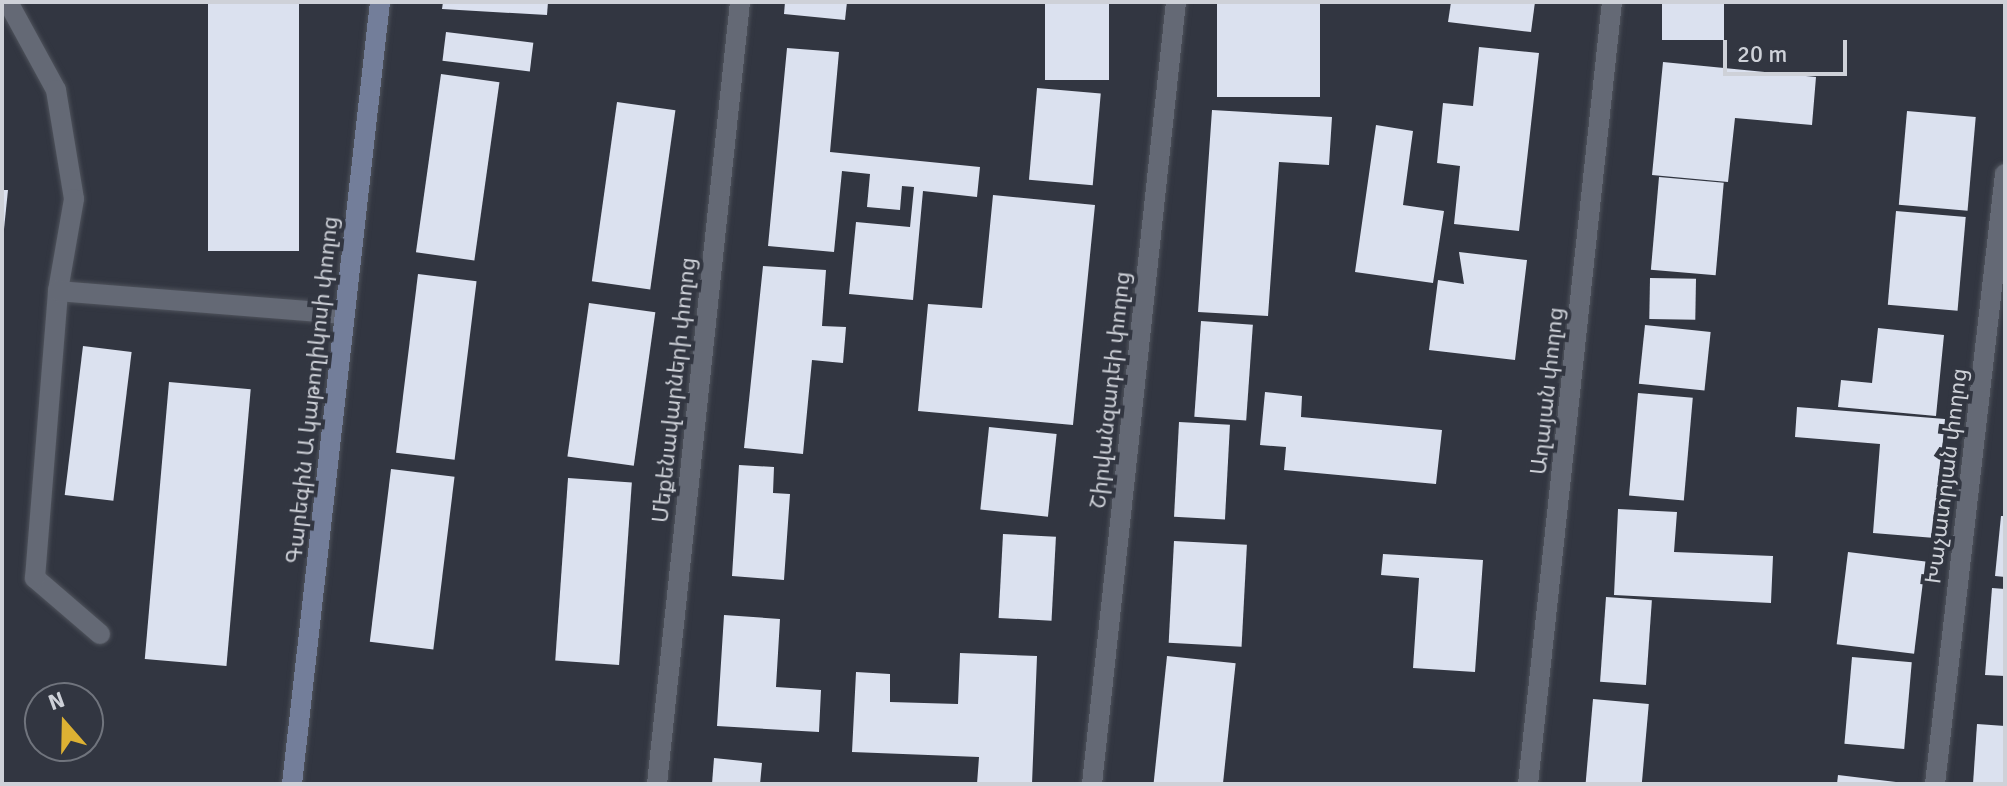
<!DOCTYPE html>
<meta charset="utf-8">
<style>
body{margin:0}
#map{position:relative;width:2007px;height:786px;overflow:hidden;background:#323641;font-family:Signika,"Noto Sans Armenian",sans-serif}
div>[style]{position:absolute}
.building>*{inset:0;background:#dbe1ef;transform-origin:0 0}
.roads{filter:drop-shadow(0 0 2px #4f535c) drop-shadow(0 0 2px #4f535c)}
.lane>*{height:20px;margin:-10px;padding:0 10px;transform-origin:10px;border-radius:10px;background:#646975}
.street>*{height:20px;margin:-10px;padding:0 10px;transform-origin:10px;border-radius:10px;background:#646975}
.secondary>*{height:20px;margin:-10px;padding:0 10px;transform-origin:10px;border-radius:10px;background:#737e9a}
span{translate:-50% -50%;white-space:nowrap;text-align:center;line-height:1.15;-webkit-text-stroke:8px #323641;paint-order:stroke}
.street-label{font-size:22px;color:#ced1d8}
.frame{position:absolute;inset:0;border:4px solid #ced1d8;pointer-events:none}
.north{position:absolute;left:24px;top:682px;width:80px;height:80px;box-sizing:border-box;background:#323641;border:2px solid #70747d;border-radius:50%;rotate:340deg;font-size:22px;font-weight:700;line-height:32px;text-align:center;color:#ced1d8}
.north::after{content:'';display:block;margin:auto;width:28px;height:36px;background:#ddb133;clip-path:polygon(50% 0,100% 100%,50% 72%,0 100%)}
.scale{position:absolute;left:1723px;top:40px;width:124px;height:36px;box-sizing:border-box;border:4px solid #ced1d8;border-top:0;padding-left:10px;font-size:24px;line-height:28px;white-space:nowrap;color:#ced1d8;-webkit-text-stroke:6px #323641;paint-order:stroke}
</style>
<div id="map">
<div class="building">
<i style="left:208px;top:2px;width:91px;height:249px"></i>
<i style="clip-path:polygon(443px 2px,548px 2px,547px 15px,442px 9px)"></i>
<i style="clip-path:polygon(785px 2px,847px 2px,845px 20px,784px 14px)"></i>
<i style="left:1045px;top:2px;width:64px;height:78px"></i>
<i style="left:1217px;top:2px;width:103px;height:95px"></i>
<i style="clip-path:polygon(1451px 2px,1535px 2px,1531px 32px,1448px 22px)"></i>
<i style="left:1662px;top:2px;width:62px;height:38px"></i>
<i style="left:446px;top:32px;width:88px;height:29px;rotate:7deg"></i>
<i style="clip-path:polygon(1479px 47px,1539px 53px,1519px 231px,1454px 224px,1460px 166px,1437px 163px,1443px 103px,1473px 106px)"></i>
<i style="clip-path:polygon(787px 48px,839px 52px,830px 152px,980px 167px,977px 197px,923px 191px,913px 300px,849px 294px,856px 222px,910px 227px,914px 187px,902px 186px,900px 210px,867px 207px,870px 174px,842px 171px,834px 252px,768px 246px)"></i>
<i style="clip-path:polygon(1663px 62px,1816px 77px,1812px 125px,1735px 118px,1728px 182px,1652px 175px)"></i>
<i style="left:441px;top:74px;width:59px;height:180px;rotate:8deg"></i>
<i style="left:1037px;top:88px;width:64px;height:92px;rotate:5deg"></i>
<i style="left:617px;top:102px;width:59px;height:181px;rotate:8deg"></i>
<i style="clip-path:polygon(1212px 110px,1332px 117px,1329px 165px,1279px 162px,1268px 316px,1198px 312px)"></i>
<i style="left:1907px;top:111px;width:69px;height:94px;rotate:5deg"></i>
<i style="clip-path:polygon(1376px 125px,1413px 131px,1403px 205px,1444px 211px,1433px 283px,1355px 272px)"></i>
<i style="left:1659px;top:177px;width:65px;height:93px;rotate:5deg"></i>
<i style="clip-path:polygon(2px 190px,8px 190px,4px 229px,2px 229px)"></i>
<i style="clip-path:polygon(993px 195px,1095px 205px,1073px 425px,918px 411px,928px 304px,982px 308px)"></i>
<i style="left:1896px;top:211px;width:70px;height:94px;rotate:5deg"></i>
<i style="clip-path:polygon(1459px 252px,1527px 260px,1515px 360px,1429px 350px,1438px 280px,1464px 284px)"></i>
<i style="clip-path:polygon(763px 266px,826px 270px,822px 326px,846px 327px,843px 363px,812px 360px,803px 454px,744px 448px)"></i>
<i style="left:418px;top:274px;width:59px;height:180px;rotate:7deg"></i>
<i style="left:1650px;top:278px;width:46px;height:41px;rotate:1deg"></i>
<i style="left:589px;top:303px;width:67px;height:155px;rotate:8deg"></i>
<i style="left:1201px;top:321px;width:52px;height:96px;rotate:4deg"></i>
<i style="left:1645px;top:325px;width:66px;height:59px;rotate:6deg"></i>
<i style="clip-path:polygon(1878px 328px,1944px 335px,1936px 416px,1838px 407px,1841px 380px,1872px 383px)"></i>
<i style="left:83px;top:346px;width:49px;height:150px;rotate:7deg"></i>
<i style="left:169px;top:382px;width:82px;height:278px;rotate:5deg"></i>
<i style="clip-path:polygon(1265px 392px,1302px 396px,1301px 417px,1442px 430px,1436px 484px,1284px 470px,1286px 447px,1260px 445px)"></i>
<i style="left:1638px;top:393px;width:55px;height:103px;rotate:5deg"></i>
<i style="clip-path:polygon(1797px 407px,1945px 419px,1935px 538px,1873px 533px,1880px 444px,1795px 437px)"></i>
<i style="left:1179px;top:422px;width:51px;height:95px;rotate:3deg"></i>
<i style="left:989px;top:427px;width:68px;height:83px;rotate:6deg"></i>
<i style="clip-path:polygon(739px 465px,774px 467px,773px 493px,790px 494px,784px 580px,732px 576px)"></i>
<i style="left:391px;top:469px;width:64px;height:174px;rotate:7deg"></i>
<i style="left:568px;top:478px;width:64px;height:183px;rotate:4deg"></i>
<i style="clip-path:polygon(1618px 509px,1677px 512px,1674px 552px,1773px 556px,1771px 603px,1614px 595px)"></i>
<i style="clip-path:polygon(2001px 516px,2005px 516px,2005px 577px,1995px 576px)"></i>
<i style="left:1003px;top:534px;width:53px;height:84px;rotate:3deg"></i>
<i style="left:1174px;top:541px;width:73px;height:102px;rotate:3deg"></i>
<i style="left:1848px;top:552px;width:78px;height:93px;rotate:7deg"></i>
<i style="clip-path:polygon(1383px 554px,1483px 560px,1475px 672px,1413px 668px,1419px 578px,1381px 575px)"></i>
<i style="clip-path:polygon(1992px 588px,2005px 589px,2005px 676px,1985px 675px)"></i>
<i style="left:1606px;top:597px;width:46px;height:85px;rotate:4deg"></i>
<i style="clip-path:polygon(724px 615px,780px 619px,776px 687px,821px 690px,819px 732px,717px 726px)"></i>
<i style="clip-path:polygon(960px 653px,1037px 656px,1032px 784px,977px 784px,979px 757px,852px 752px,856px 672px,890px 674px,890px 702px,958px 704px)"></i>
<i style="left:1167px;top:656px;width:69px;height:129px;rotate:6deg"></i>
<i style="left:1852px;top:657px;width:60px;height:87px;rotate:5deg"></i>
<i style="left:1593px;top:699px;width:56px;height:85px;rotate:5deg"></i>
<i style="clip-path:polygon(1977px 724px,2005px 726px,2005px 784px,1973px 784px)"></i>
<i style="clip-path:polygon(714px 758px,762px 763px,760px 784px,712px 784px)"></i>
<i style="clip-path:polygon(1838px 775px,1896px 782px,1896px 784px,1837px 784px)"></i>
</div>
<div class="roads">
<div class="lane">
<i style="left:8px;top:2px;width:100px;rotate:61.4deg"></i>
<i style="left:56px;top:90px;width:110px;rotate:80.6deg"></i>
<i style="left:74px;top:199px;width:93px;rotate:99.9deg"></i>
<i style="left:100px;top:634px;width:86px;rotate:-139.3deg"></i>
<i style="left:35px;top:578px;width:288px;rotate:-85.4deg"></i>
<i style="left:58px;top:291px;width:287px;rotate:4.6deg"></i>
</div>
<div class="street">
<i style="left:657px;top:784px;width:786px;rotate:-83.94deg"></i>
<i style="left:1092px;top:784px;width:786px;rotate:-83.87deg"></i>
<i style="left:1528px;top:784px;width:786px;rotate:-83.87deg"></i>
<i style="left:1935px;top:784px;width:614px;rotate:-83.45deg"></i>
</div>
<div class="secondary">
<i style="left:292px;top:784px;width:787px;rotate:-83.58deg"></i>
</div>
</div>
<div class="street-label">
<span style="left:312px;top:390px;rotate:-84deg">Գարեգին Ա կաթողիկոսի փողոց</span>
<span style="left:674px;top:390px;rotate:-84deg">Մեքենավարների փողոց</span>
<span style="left:1110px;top:390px;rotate:-84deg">Շիրվանզադեի փողոց</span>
<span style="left:1547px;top:391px;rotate:-84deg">Աղայան փողոց</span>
<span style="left:1946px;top:476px;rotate:-83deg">Խաչատրյան փողոց</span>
</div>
<div class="frame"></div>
<div class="north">N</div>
<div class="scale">20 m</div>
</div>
